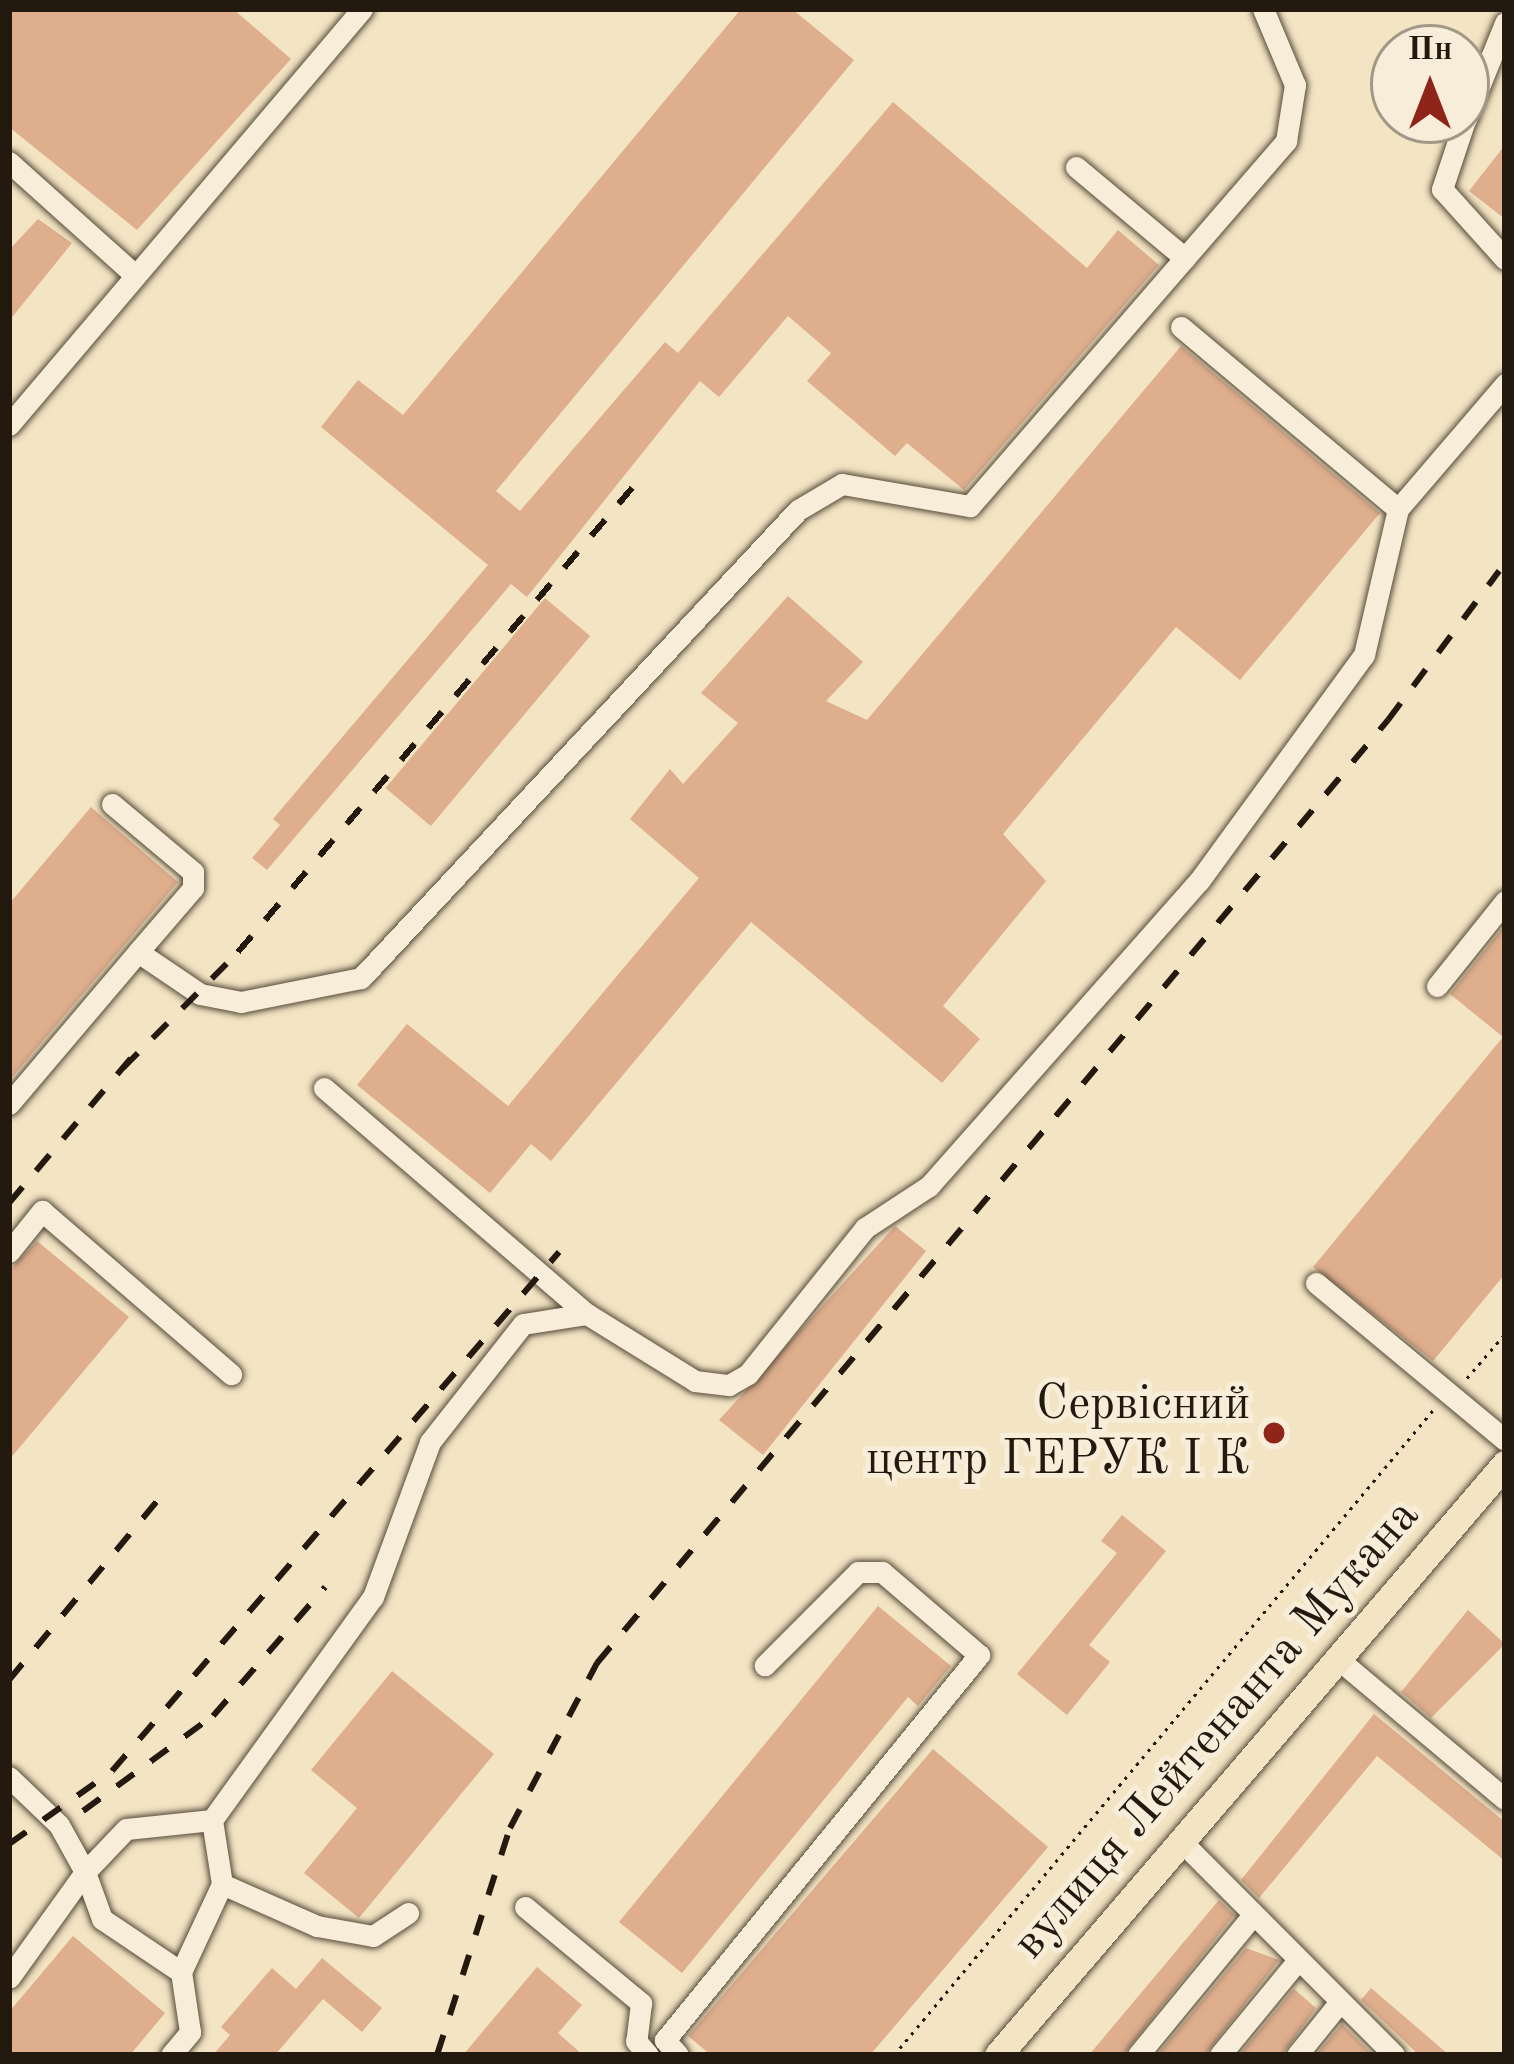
<!DOCTYPE html>
<meta charset="utf-8">
<style>
body{margin:0}
#map{position:relative;width:1514px;height:2064px;overflow:hidden;background:#f3e4c3;font-family:"Old Standard TT",serif}
div>[style]{position:absolute}
.building>*{inset:0;background:#deae8d;transform-origin:0 0}
.path>*{height:3px;margin-top:-1.5px;transform-origin:0;background:repeating-linear-gradient(90deg,#23190e 0 3px,transparent 0 9px)}
.roads{filter:drop-shadow(0 0 3px #574c3b) drop-shadow(0 0 3px #574c3b)}
.minor>*{height:21px;margin:-10.5px;padding:0 10.5px;transform-origin:10.5px;border-radius:10.5px;background:#f7edd8}
.major>*{height:27px;margin:-13.5px;padding:0 13.5px;transform-origin:13.5px;border-radius:13.5px;background:#f3e4c3}
.rail>*{height:6px;margin-top:-3px;transform-origin:0;background:repeating-linear-gradient(90deg,#23190e 0 21px,transparent 0 42px)}
.dots>*{width:33px;height:33px;translate:-50% -50%;box-sizing:border-box;border:6px solid #f7edd8;border-radius:50%}
span{translate:-50% -50%;white-space:nowrap;text-align:center;line-height:1.15;-webkit-text-stroke:10px #f7edd8;paint-order:stroke}
.poi-label{font-size:48px;color:#23190e}
.right{translate:-100% -50%;text-align:right}
.street-label{font-size:48px;color:#23190e}
.frame{position:absolute;inset:0;border:12px solid #23190e;pointer-events:none}
.north{position:absolute;left:1370px;top:24px;width:120px;height:120px;box-sizing:border-box;background:#f7edd8;border:3px solid #a29887;border-radius:50%;rotate:0deg;font-size:33px;font-weight:700;line-height:48px;text-align:center;color:#23190e}
.north::after{content:'';display:block;margin:auto;width:42px;height:54px;background:#8f2418;clip-path:polygon(50% 0,100% 100%,50% 72%,0 100%)}
</style>
<div id="map">
<div class="building">
<i style="clip-path:polygon(9px 9px,233px 9px,291px 59px,137px 230px,9px 127px)"></i>
<i style="clip-path:polygon(741px 9px,792px 9px,854px 60px,496px 491px,520px 511px,665px 342px,678px 353px,893px 102px,1087px 268px,1118px 230px,1159px 265px,964px 490px,907px 443px,895px 456px,807px 381px,831px 353px,788px 316px,719px 397px,700px 381px,527px 597px,511px 584px,267px 870px,252px 858px,280px 825px,273px 819px,488px 565px,321px 427px,358px 380px,403px 415px)"></i>
<i style="clip-path:polygon(1505px 145px,1505px 219px,1469px 191px)"></i>
<i style="clip-path:polygon(38px 219px,72px 243px,9px 321px,9px 250px)"></i>
<i style="clip-path:polygon(1181px 346px,1380px 513px,1240px 680px,1176px 627px,1003px 834px,1046px 881px,943px 1006px,980px 1039px,942px 1083px,751px 922px,551px 1161px,531px 1144px,490px 1193px,357px 1085px,407px 1024px,508px 1106px,699px 878px,630px 819px,670px 769px,683px 784px,738px 723px,701px 693px,788px 596px,863px 662px,826px 701px,867px 720px)"></i>
<i style="left:545px;top:598px;width:59px;height:248px;rotate:40deg"></i>
<i style="clip-path:polygon(91px 807px,178px 882px,9px 1081px,9px 904px)"></i>
<i style="clip-path:polygon(1505px 925px,1505px 1274px,1433px 1361px,1313px 1267px,1503px 1037px,1450px 994px)"></i>
<i style="clip-path:polygon(895px 1226px,926px 1251px,763px 1455px,719px 1420px)"></i>
<i style="clip-path:polygon(37px 1241px,129px 1317px,9px 1460px,9px 1271px)"></i>
<i style="clip-path:polygon(1122px 1515px,1166px 1551px,1089px 1645px,1110px 1662px,1067px 1715px,1017px 1674px,1117px 1553px,1101px 1541px)"></i>
<i style="clip-path:polygon(878px 1606px,951px 1666px,918px 1706px,908px 1697px,682px 1973px,619px 1922px)"></i>
<i style="clip-path:polygon(1468px 1610px,1505px 1644px,1431px 1718px,1401px 1692px)"></i>
<i style="clip-path:polygon(392px 1671px,494px 1754px,359px 1918px,304px 1873px,357px 1808px,311px 1770px)"></i>
<i style="clip-path:polygon(1374px 1714px,1505px 1822px,1505px 1861px,1377px 1756px,1259px 1898px,1241px 1880px)"></i>
<i style="clip-path:polygon(933px 1749px,1048px 1847px,870px 2055px,711px 2055px,688px 2036px)"></i>
<i style="clip-path:polygon(1219px 1900px,1234px 1915px,1123px 2055px,1089px 2055px)"></i>
<i style="clip-path:polygon(73px 1936px,165px 2013px,130px 2055px,9px 2055px,9px 2012px)"></i>
<i style="clip-path:polygon(1246px 1948px,1279px 1960px,1205px 2055px,1157px 2055px)"></i>
<i style="clip-path:polygon(322px 1958px,382px 2008px,362px 2032px,323px 1999px,275px 2055px,213px 2055px,230px 2035px,221px 2027px,272px 1968px,296px 1989px)"></i>
<i style="clip-path:polygon(537px 1967px,582px 2005px,558px 2033px,583px 2055px,463px 2055px)"></i>
<i style="clip-path:polygon(1371px 1988px,1420px 2030px,1449px 2055px,1419px 2055px,1361px 2000px)"></i>
<i style="clip-path:polygon(1294px 1989px,1316px 2008px,1282px 2055px,1239px 2055px)"></i>
<i style="clip-path:polygon(1342px 2024px,1373px 2055px,1316px 2055px)"></i>
</div>
<div class="path">
<i style="left:1467px;top:1378px;width:58px;rotate:-49.2deg"></i>
<i style="left:894px;top:2055px;width:842px;rotate:-50.11deg"></i>
</div>
<div class="roads">
<div class="minor">
<i style="left:1466px;top:119px;width:104px;rotate:-67.9deg"></i>
<i style="left:1465px;top:120px;width:73px;rotate:108.4deg"></i>
<i style="left:1442px;top:189px;width:94px;rotate:48deg"></i>
<i style="left:9px;top:162px;width:169px;rotate:41.9deg"></i>
<i style="left:1076px;top:167px;width:142px;rotate:39.9deg"></i>
<i style="left:1181px;top:327px;width:283px;rotate:40deg"></i>
<i style="left:1398px;top:509px;width:165px;rotate:-49.4deg"></i>
<i style="left:9px;top:425px;width:546px;rotate:-49.68deg"></i>
<i style="left:112px;top:804px;width:106px;rotate:40deg"></i>
<i style="left:193px;top:872px;width:16px;rotate:90deg"></i>
<i style="left:193px;top:888px;width:84px;rotate:130.7deg"></i>
<i style="left:1437px;top:986px;width:109px;rotate:-51.3deg"></i>
<i style="left:324px;top:1088px;width:347px;rotate:40.7deg"></i>
<i style="left:9px;top:1104px;width:199px;rotate:-49.7deg"></i>
<i style="left:138px;top:952px;width:75px;rotate:34.1deg"></i>
<i style="left:200px;top:994px;width:42px;rotate:11deg"></i>
<i style="left:241px;top:1002px;width:122px;rotate:-11.3deg"></i>
<i style="left:361px;top:978px;width:640px;rotate:-46.96deg"></i>
<i style="left:798px;top:510px;width:51px;rotate:-30.6deg"></i>
<i style="left:842px;top:484px;width:130px;rotate:9.8deg"></i>
<i style="left:970px;top:506px;width:483px;rotate:-49.1deg"></i>
<i style="left:1286px;top:141px;width:57px;rotate:-80.9deg"></i>
<i style="left:1295px;top:85px;width:82px;rotate:-112.8deg"></i>
<i style="left:9px;top:1252px;width:53px;rotate:-51.2deg"></i>
<i style="left:42px;top:1211px;width:250px;rotate:40.8deg"></i>
<i style="left:1316px;top:1283px;width:246px;rotate:39.7deg"></i>
<i style="left:1338px;top:1659px;width:218px;rotate:40deg"></i>
<i style="left:9px;top:1777px;width:69px;rotate:43.8deg"></i>
<i style="left:59px;top:1825px;width:54px;rotate:61deg"></i>
<i style="left:85px;top:1872px;width:130px;rotate:125.6deg"></i>
<i style="left:212px;top:1820px;width:86px;rotate:174deg"></i>
<i style="left:126px;top:1829px;width:59px;rotate:133.6deg"></i>
<i style="left:85px;top:1872px;width:50px;rotate:70.1deg"></i>
<i style="left:102px;top:1919px;width:95px;rotate:33.9deg"></i>
<i style="left:181px;top:1972px;width:97px;rotate:-65deg"></i>
<i style="left:222px;top:1884px;width:65px;rotate:-98.9deg"></i>
<i style="left:212px;top:1820px;width:275px;rotate:-54.2deg"></i>
<i style="left:373px;top:1597px;width:165px;rotate:-69.8deg"></i>
<i style="left:430px;top:1442px;width:150px;rotate:-51.8deg"></i>
<i style="left:523px;top:1324px;width:65px;rotate:-8.9deg"></i>
<i style="left:587px;top:1314px;width:127px;rotate:31.8deg"></i>
<i style="left:695px;top:1381px;width:34px;rotate:7deg"></i>
<i style="left:729px;top:1385px;width:22px;rotate:-30deg"></i>
<i style="left:748px;top:1374px;width:187px;rotate:-51.3deg"></i>
<i style="left:865px;top:1228px;width:77px;rotate:-33.3deg"></i>
<i style="left:929px;top:1186px;width:407px;rotate:-48.5deg"></i>
<i style="left:1199px;top:881px;width:280px;rotate:-53.9deg"></i>
<i style="left:1364px;top:655px;width:150px;rotate:-76.9deg"></i>
<i style="left:1181px;top:1841px;width:302px;rotate:45.1deg"></i>
<i style="left:222px;top:1884px;width:104px;rotate:23.9deg"></i>
<i style="left:317px;top:1926px;width:57px;rotate:10.1deg"></i>
<i style="left:373px;top:1936px;width:42px;rotate:-33.3deg"></i>
<i style="left:525px;top:1907px;width:151px;rotate:39.6deg"></i>
<i style="left:641px;top:2003px;width:38px;rotate:97deg"></i>
<i style="left:636px;top:2041px;width:18px;rotate:49deg"></i>
<i style="left:171px;top:2055px;width:30px;rotate:-50deg"></i>
<i style="left:190px;top:2032px;width:61px;rotate:-98.5deg"></i>
<i style="left:678px;top:2055px;width:20px;rotate:-131deg"></i>
<i style="left:665px;top:2040px;width:497px;rotate:-50.8deg"></i>
<i style="left:979px;top:1655px;width:128px;rotate:-139.4deg"></i>
<i style="left:882px;top:1572px;width:24px;rotate:180deg"></i>
<i style="left:858px;top:1572px;width:132px;rotate:135deg"></i>
<i style="left:1138px;top:2055px;width:175px;rotate:-50.6deg"></i>
<i style="left:1220px;top:2055px;width:117px;rotate:-50.6deg"></i>
<i style="left:1297px;top:2055px;width:67px;rotate:-51.1deg"></i>
</div>
<div class="major">
<i style="left:998px;top:2055px;width:779px;rotate:-49.37deg"></i>
</div>
</div>
<div class="rail">
<i style="left:123px;top:1068px;width:163px;rotate:-45.2deg"></i>
<i style="left:238px;top:952px;width:627px;rotate:-49.66deg"></i>
<i style="left:9px;top:1203px;width:191px;rotate:-49.9deg"></i>
<i style="left:9px;top:1680px;width:249px;rotate:-50.4deg"></i>
<i style="left:83px;top:1811px;width:161px;rotate:-36.2deg"></i>
<i style="left:213px;top:1716px;width:171px;rotate:-49deg"></i>
<i style="left:9px;top:1844px;width:126px;rotate:-35.3deg"></i>
<i style="left:112px;top:1771px;width:685px;rotate:-49.26deg"></i>
<i style="left:437px;top:2055px;width:238px;rotate:-72.2deg"></i>
<i style="left:510px;top:1828px;width:187px;rotate:-62.2deg"></i>
<i style="left:597px;top:1663px;width:1231px;rotate:-50.01deg"></i>
<i style="left:1388px;top:720px;width:186px;rotate:-53.3deg"></i>
</div>
<div class="dots">
<i style="left:1274px;top:1433px;background:#8f2418"></i>
</div>
<div class="poi-label">
<span class="right" style="left:1250px;top:1433px">Сервісний<br>центр ГЕРУК І К</span>
</div>
<div class="street-label">
<span style="left:1217px;top:1730px;rotate:-49deg">вулиця Лейтенанта Мукана</span>
</div>
<div class="frame"></div>
<div class="north">Пн</div>
</div>
